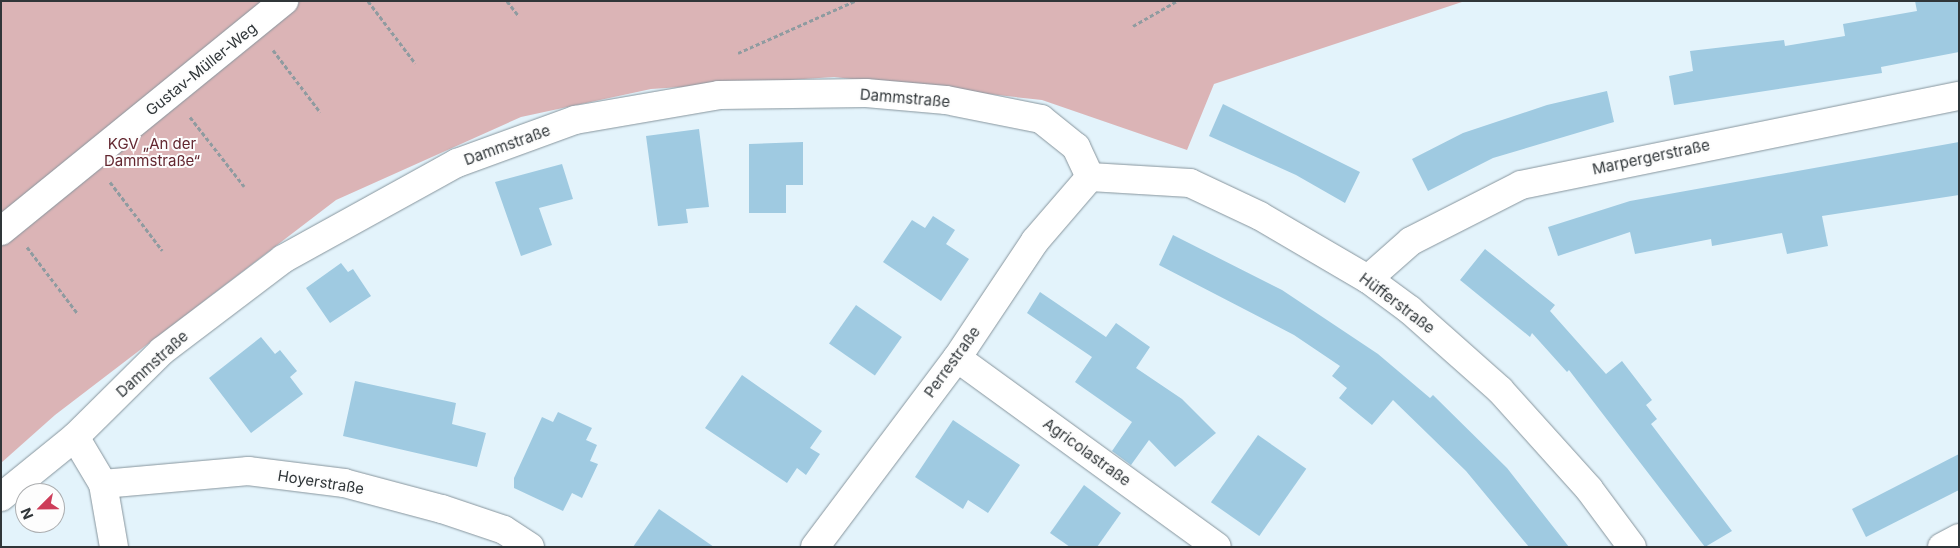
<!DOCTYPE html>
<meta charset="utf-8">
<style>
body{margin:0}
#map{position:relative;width:1960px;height:548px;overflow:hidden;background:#e3f3fb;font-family:Inter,sans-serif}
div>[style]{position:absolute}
.green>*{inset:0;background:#dbb4b6}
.building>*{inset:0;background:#9fcae1;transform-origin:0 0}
.path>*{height:3px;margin-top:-1.5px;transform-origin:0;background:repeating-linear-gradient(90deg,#8f9ba0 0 4px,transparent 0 6.5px)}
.roads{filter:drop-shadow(0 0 1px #87959d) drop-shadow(0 0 1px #87959d)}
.minor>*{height:28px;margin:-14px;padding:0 14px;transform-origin:14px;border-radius:14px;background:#fff}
span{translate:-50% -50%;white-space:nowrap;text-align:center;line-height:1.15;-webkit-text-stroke:4px #fdfdfd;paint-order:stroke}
.street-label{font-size:15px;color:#303639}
.park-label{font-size:15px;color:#632730}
.frame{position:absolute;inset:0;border:2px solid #303639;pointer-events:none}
.north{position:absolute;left:15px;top:483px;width:50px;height:50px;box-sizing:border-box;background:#fdfdfd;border:1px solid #abadaf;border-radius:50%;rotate:247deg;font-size:14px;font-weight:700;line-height:20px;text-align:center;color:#303639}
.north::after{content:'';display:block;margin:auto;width:18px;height:22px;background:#cd3d59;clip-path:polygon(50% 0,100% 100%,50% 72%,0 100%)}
</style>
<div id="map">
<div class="green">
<i style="clip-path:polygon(1px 1px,1465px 1px,1214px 84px,1187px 150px,1042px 100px,834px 77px,651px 89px,521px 117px,336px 200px,55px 415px,1px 463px)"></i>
</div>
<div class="building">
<i style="clip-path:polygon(1915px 1px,1959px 1px,1959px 52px,1881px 67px,1882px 73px,1674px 105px,1669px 76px,1693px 71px,1690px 51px,1784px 40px,1785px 46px,1845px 36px,1843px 24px,1917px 11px)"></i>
<i style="clip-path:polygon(1607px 91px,1614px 122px,1493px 158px,1428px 191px,1412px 159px,1463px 133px,1547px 105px)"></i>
<i style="clip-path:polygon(1223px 104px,1360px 172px,1345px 203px,1296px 175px,1209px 136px)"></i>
<i style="clip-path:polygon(699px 129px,709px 207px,686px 209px,688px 223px,658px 226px,646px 136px)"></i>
<i style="clip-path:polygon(803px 142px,803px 185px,786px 185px,786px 213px,749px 213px,749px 144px)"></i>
<i style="clip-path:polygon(1959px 142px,1959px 195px,1822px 216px,1828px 246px,1787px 254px,1782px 233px,1712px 246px,1711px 239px,1635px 254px,1630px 232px,1558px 256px,1548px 227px,1630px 201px)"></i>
<i style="clip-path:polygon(562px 164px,573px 199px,539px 208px,552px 245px,521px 256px,495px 182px)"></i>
<i style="clip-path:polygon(933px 216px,955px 230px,946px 244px,969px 259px,941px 301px,883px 262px,912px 220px,925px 228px)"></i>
<i style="clip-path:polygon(1173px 235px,1282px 290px,1378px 354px,1430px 398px,1433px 395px,1507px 468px,1569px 547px,1529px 547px,1466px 471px,1393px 400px,1372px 425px,1339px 398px,1347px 388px,1332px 376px,1340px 366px,1294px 335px,1159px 265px)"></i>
<i style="clip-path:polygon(1485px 249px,1555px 305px,1550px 311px,1606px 374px,1622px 361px,1652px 400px,1646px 405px,1657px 419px,1651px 424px,1732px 531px,1705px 547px,1569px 370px,1567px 372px,1532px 333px,1530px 337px,1460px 280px)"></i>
<i style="clip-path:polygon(341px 263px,348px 272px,353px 269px,371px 296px,330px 323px,306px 288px)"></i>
<i style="clip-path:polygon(1040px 292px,1106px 337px,1116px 323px,1150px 347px,1136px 368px,1182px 399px,1216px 433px,1175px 467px,1149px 440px,1131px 465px,1112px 451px,1132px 422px,1075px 382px,1092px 357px,1027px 313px)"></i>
<i style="left:856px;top:305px;width:56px;height:47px;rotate:35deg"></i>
<i style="clip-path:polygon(261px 337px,275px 354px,280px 350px,297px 371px,290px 377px,303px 394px,251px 433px,209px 378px)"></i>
<i style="clip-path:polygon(742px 375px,822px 431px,810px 448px,820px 454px,806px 475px,797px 468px,787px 483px,705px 428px)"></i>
<i style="clip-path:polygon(355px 381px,456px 403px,452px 424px,486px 433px,477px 467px,343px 436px)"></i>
<i style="clip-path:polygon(558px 412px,592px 428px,586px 440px,597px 445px,590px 461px,598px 464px,582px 498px,572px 493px,563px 511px,514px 488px,514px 478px,542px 417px,553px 422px)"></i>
<i style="clip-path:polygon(953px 420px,1020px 465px,988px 513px,968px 500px,963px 509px,915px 477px)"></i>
<i style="left:1258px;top:435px;width:59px;height:82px;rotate:35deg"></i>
<i style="clip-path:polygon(1959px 454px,1959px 490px,1866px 537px,1852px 509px)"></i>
<i style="clip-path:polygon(1084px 485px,1121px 513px,1097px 547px,1070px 547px,1050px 533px)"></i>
<i style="clip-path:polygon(659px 509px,714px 547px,633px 547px)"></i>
</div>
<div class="path">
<i style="left:368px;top:1px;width:78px;rotate:52.8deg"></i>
<i style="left:507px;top:1px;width:18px;rotate:52deg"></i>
<i style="left:1133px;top:26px;width:51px;rotate:-29.6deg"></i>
<i style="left:273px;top:50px;width:78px;rotate:52.8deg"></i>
<i style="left:738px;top:53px;width:128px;rotate:-24deg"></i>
<i style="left:190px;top:117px;width:88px;rotate:52deg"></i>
<i style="left:110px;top:182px;width:86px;rotate:52.6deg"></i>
<i style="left:27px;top:247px;width:84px;rotate:52.7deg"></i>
</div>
<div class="roads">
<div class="minor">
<i style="left:1090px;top:177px;width:100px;rotate:3.4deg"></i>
<i style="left:1190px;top:183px;width:77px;rotate:25.2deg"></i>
<i style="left:1260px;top:216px;width:125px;rotate:30.3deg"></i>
<i style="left:1368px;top:279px;width:52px;rotate:36.4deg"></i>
<i style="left:1410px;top:310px;width:120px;rotate:41.6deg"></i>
<i style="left:1500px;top:390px;width:133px;rotate:48deg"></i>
<i style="left:1589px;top:489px;width:72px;rotate:53.4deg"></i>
<i style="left:1px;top:231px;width:365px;rotate:-39.1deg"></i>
<i style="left:1368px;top:279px;width:57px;rotate:-41.5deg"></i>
<i style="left:1411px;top:241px;width:123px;rotate:-27deg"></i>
<i style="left:1521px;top:185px;width:447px;rotate:-11.5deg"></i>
<i style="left:957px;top:358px;width:321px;rotate:36deg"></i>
<i style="left:75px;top:437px;width:55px;rotate:59.2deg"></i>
<i style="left:103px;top:484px;width:64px;rotate:80.1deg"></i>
<i style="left:103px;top:484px;width:146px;rotate:-5.1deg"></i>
<i style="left:248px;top:471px;width:97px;rotate:7.1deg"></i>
<i style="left:344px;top:483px;width:101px;rotate:14.9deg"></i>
<i style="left:442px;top:509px;width:65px;rotate:18.7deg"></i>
<i style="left:504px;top:530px;width:31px;rotate:33deg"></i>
<i style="left:1px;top:497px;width:95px;rotate:-39deg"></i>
<i style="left:75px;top:437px;width:122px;rotate:-44.7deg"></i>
<i style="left:162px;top:351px;width:152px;rotate:-37.2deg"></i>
<i style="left:283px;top:259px;width:199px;rotate:-28.9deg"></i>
<i style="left:457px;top:163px;width:126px;rotate:-20deg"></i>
<i style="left:575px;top:120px;width:146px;rotate:-9.8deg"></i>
<i style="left:719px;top:95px;width:147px;rotate:-0.8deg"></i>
<i style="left:866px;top:93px;width:80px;rotate:5deg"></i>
<i style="left:946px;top:100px;width:97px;rotate:11.3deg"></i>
<i style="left:1041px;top:119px;width:45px;rotate:38.7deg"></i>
<i style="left:1076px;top:147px;width:33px;rotate:65deg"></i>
<i style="left:815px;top:547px;width:236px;rotate:-53.1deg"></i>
<i style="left:957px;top:358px;width:141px;rotate:-56.3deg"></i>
<i style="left:1035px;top:241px;width:84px;rotate:-49.3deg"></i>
<i style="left:1942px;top:547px;width:19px;rotate:-28deg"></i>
</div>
</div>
<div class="street-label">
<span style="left:201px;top:69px;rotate:-39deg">Gustav-Müller-Weg</span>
<span style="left:905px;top:98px;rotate:5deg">Dammstraße</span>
<span style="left:507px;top:145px;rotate:-20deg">Dammstraße</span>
<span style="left:1651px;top:157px;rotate:-12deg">Marpergerstraße</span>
<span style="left:1397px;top:303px;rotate:37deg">Hüfferstraße</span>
<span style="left:952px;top:362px;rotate:-54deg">Perrestraße</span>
<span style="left:152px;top:364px;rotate:-42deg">Dammstraße</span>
<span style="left:1087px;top:452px;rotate:36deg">Agricolastraße</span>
<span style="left:321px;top:482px;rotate:9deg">Hoyerstraße</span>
</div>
<div class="park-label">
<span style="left:152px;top:152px">KGV „An der<br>Dammstraße“</span>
</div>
<div class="frame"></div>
<div class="north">N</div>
</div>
